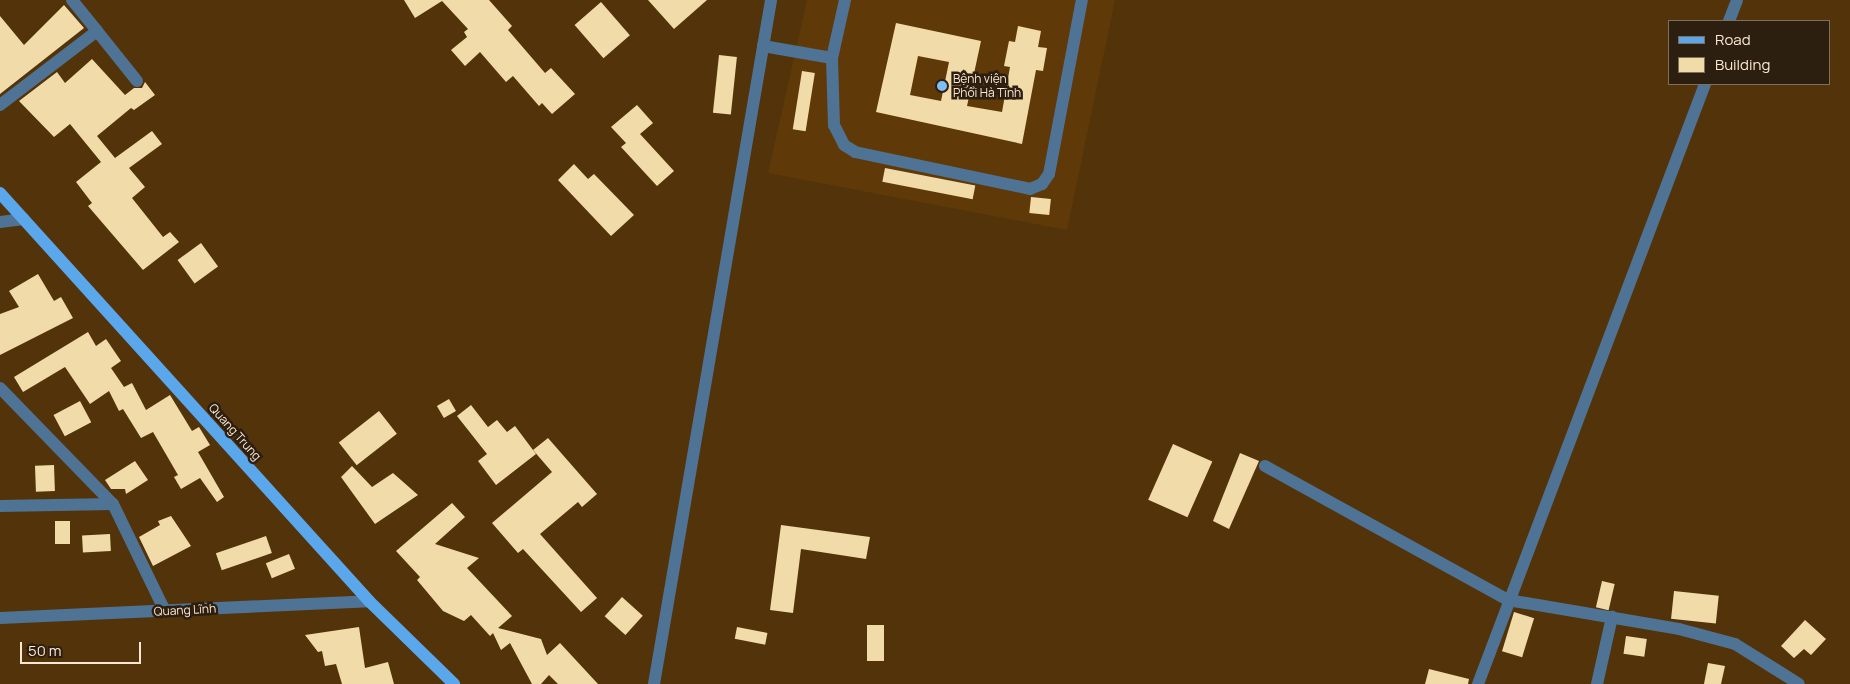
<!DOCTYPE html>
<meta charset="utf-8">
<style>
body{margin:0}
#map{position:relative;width:1850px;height:684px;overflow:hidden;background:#53330a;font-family:Manrope,sans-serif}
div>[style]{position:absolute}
.built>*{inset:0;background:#5f3a08}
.building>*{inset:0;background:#f1dca9;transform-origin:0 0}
.minor>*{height:12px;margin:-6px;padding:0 6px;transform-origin:6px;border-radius:6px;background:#4f7394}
.major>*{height:12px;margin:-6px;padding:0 6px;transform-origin:6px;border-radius:6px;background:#5aa7ec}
.dots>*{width:14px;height:14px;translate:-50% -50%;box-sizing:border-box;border:2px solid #2d1f0f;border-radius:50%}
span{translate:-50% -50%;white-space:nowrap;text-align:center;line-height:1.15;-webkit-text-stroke:5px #2d1f0f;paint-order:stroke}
.poi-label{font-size:12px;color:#fbe7d3}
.left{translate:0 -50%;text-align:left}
.street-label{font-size:12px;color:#fbe7d3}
.legend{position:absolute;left:1668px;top:20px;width:162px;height:65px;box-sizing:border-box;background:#2d1f0f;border:1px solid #7f6f5d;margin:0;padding:6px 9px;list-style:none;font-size:15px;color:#fbe7d3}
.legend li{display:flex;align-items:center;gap:10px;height:25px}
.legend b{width:25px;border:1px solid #7f6f5d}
.scale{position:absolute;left:20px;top:642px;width:121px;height:22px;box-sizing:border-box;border:2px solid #fbe7d3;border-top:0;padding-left:6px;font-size:15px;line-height:18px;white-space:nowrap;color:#fbe7d3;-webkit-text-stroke:4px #2d1f0f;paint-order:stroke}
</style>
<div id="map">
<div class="built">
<i style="clip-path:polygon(807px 0,1115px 0,1067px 230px,768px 173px)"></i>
</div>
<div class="building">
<i style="clip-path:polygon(404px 0,489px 0,512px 26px,508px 30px,545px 73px,551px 68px,575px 94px,552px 114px,542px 103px,539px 106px,513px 76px,506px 82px,480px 52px,465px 66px,451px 50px,467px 37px,464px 32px,468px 29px,442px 1px,415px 18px)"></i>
<i style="clip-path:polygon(648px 0,707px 0,674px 29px)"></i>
<i style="left:601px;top:2px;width:44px;height:35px;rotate:49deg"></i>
<i style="clip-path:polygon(64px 5px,84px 28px,0 94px,0 16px,24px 45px)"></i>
<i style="clip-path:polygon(evenodd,896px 23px,981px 41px,967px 106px,1002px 112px,1010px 67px,1004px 66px,1009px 41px,1015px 42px,1018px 26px,1041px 31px,1038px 47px,1047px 48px,1043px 71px,1036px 70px,1022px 144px,876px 112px,896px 23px,918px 56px,949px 62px,941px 101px,910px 95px,918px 56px)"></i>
<i style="left:719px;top:55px;width:18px;height:58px;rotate:6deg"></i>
<i style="clip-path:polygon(92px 59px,125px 95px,134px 88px,142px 88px,145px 82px,155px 95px,134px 110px,131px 108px,97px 136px,115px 158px,152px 131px,162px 144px,129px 168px,145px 187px,132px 198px,163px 237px,170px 232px,179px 242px,143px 270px,88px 206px,92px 203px,76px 182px,101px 162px,70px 124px,54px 137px,19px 101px,57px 72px,65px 83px)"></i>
<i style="left:802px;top:71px;width:13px;height:59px;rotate:9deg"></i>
<i style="clip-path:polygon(637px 105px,653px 123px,640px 134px,674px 171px,657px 186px,621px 147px,626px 143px,611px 127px)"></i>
<i style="clip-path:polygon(574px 164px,588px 179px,594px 174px,634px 215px,611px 236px,558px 180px)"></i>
<i style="left:885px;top:168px;width:92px;height:14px;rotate:11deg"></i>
<i style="left:1031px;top:197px;width:20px;height:16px;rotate:6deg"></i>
<i style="left:201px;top:243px;width:29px;height:29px;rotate:54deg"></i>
<i style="clip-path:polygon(38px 274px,54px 301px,61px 297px,73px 318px,0 355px,0 314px,19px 307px,9px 291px)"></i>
<i style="clip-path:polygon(88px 332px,96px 346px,106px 339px,121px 361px,111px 368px,124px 387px,132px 383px,146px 410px,170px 395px,192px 431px,199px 427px,210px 445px,198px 452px,224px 497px,217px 502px,200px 478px,181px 489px,174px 477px,178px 475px,153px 432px,141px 438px,123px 409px,119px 411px,109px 391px,90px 404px,65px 367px,23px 392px,14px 377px)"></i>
<i style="left:449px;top:399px;width:14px;height:14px;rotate:60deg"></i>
<i style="left:80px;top:401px;width:24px;height:30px;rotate:62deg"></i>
<i style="clip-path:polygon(471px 405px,488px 427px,497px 420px,507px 432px,515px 426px,536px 454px,496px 485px,478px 461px,487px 454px,457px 416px)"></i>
<i style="left:379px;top:411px;width:29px;height:51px;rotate:52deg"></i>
<i style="clip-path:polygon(548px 438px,597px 494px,582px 507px,578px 502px,540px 534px,597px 598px,581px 612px,523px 549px,518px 553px,492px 523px,552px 472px,533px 450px)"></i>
<i style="left:1173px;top:444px;width:43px;height:61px;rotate:24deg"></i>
<i style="clip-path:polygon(1240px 453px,1259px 461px,1229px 529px,1213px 521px)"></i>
<i style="clip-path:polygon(135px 461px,148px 480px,126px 494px,125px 489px,111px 489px,105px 480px)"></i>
<i style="left:54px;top:465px;width:26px;height:19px;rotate:88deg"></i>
<i style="clip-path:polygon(352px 466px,372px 487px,393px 473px,418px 495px,375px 524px,341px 477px)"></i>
<i style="clip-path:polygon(452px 503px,465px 517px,435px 544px,479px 558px,467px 568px,512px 616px,498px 628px,541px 639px,547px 655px,560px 643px,598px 684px,558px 684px,549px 675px,541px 684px,532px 684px,510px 643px,501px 650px,493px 633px,490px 636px,471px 615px,464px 621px,443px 611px,417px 580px,420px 577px,396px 551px)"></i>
<i style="clip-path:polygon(171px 516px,191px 546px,153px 566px,139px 537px,160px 525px,158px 521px)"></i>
<i style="left:55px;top:521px;width:15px;height:23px"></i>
<i style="clip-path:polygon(781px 525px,870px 537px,866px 559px,801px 549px,793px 613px,770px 610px)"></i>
<i style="left:110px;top:534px;width:17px;height:28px;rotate:87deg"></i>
<i style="left:266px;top:536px;width:18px;height:53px;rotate:71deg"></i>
<i style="left:289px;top:554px;width:16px;height:25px;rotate:68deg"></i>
<i style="left:1602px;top:581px;width:13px;height:27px;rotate:13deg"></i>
<i style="left:1674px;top:591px;width:45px;height:28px;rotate:6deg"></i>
<i style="left:622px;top:597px;width:28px;height:26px;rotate:42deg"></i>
<i style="left:1514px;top:612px;width:21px;height:41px;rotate:17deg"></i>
<i style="clip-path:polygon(1805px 620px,1826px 639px,1811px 655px,1804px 649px,1794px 658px,1781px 646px)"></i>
<i style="left:867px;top:625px;width:17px;height:36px"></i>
<i style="clip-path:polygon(359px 627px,365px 668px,388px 662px,394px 684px,342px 684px,336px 664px,325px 666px,322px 651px,318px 652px,305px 635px)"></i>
<i style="left:737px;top:627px;width:31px;height:12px;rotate:11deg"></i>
<i style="left:1626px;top:636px;width:21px;height:18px;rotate:8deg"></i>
<i style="clip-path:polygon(1708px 663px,1725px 666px,1721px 684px,1704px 684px)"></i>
<i style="clip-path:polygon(1429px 669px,1469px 679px,1468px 684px,1425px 684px)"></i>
</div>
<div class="minor">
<i style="left:72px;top:0;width:40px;rotate:51deg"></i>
<i style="left:845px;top:0;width:59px;rotate:102.6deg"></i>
<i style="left:832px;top:58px;width:67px;rotate:88.3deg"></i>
<i style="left:834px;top:125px;width:22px;rotate:63deg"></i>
<i style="left:844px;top:145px;width:13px;rotate:32deg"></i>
<i style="left:855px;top:152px;width:179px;rotate:11.9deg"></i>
<i style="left:1030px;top:189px;width:13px;rotate:-23deg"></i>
<i style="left:1042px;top:184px;width:12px;rotate:-55deg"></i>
<i style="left:1049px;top:174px;width:177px;rotate:-79.3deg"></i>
<i style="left:1729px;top:21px;width:22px;rotate:-69deg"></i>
<i style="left:763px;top:46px;width:70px;rotate:9.9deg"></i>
<i style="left:0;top:105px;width:122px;rotate:-37.3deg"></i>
<i style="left:97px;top:31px;width:64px;rotate:51.3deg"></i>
<i style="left:0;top:222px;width:24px;rotate:-7deg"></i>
<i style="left:0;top:388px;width:162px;rotate:45.8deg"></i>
<i style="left:113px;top:504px;width:119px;rotate:64.1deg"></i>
<i style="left:1265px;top:466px;width:277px;rotate:28.9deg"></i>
<i style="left:1508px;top:600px;width:173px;rotate:9.6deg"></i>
<i style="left:1679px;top:629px;width:58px;rotate:15deg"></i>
<i style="left:1735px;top:644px;width:75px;rotate:32deg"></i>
<i style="left:0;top:506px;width:113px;rotate:-1deg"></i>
<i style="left:0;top:618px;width:369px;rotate:-2.6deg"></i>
<i style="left:654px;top:684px;width:694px;rotate:-80.29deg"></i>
<i style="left:1478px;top:684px;width:642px;rotate:-69.28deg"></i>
<i style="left:1597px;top:684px;width:69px;rotate:-77.4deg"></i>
</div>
<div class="major">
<i style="left:0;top:193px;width:550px;rotate:47.87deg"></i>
<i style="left:369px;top:601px;width:119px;rotate:44.3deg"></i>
</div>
<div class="dots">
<i style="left:942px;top:86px;background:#7ebef9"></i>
</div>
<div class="poi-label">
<span class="left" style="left:953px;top:86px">Bệnh viện<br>Phổi Hà Tĩnh</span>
</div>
<div class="street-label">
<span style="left:235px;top:432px;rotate:48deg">Quang Trung</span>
<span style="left:185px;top:610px;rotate:-3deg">Quang Lĩnh</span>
</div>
<ul class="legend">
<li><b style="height:6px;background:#5aa7ec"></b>Road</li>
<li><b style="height:14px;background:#f1dca9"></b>Building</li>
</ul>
<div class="scale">50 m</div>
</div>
